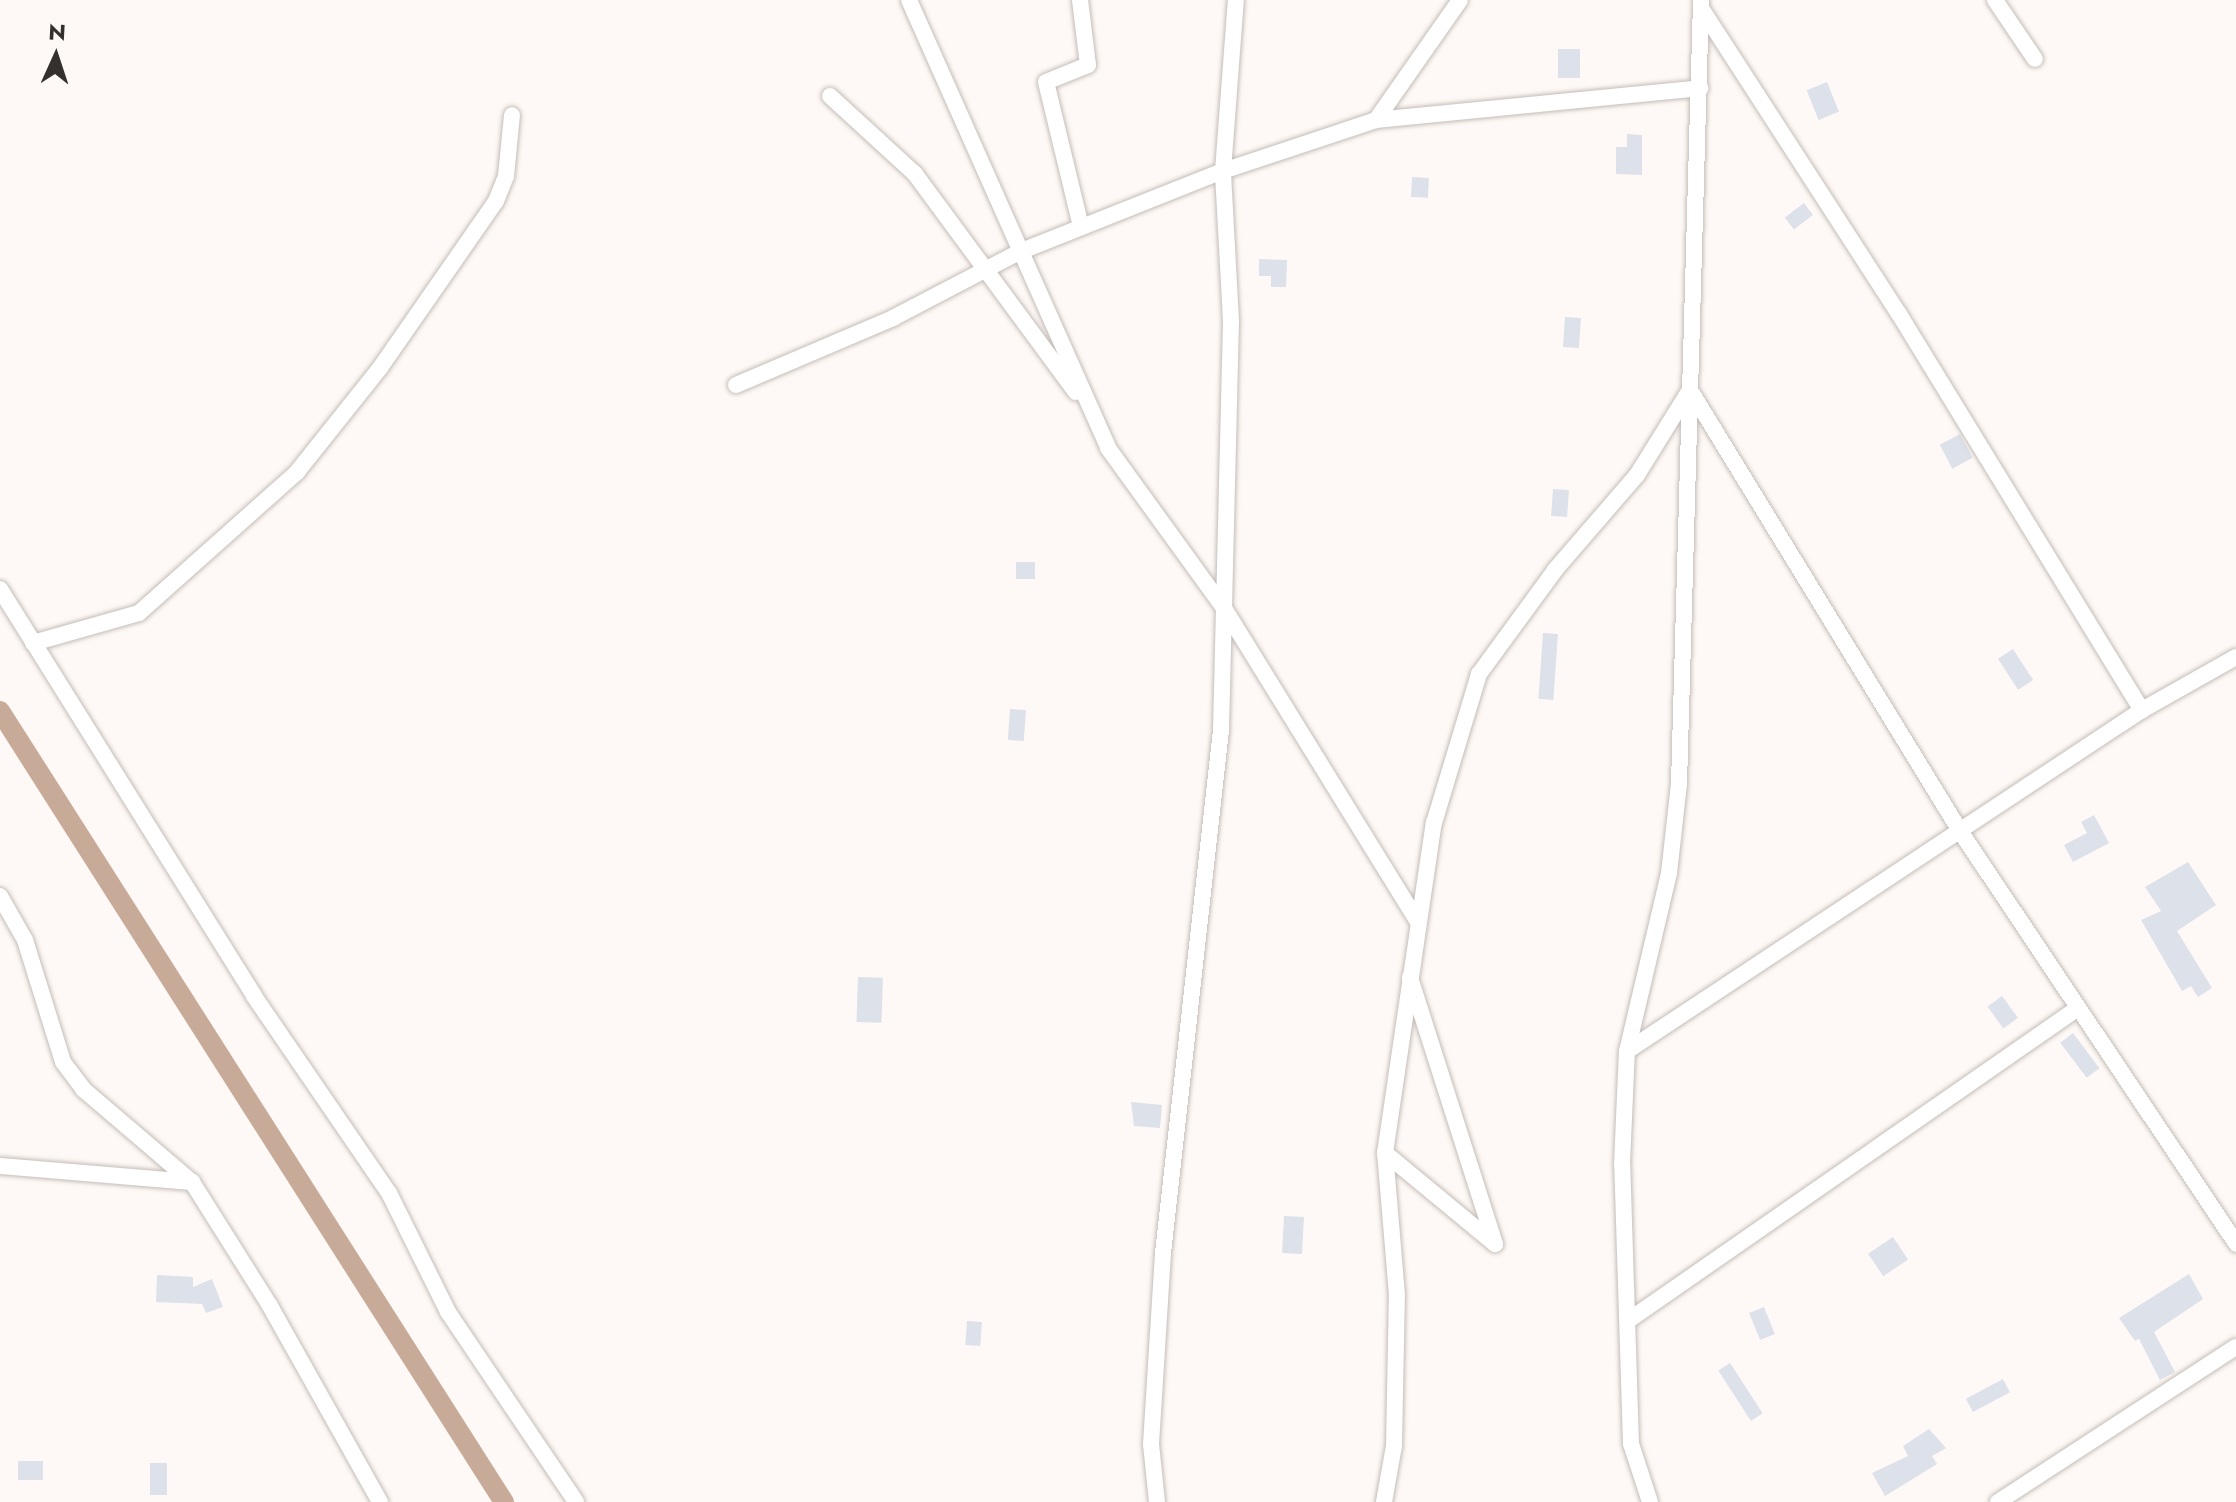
<!DOCTYPE html>
<style>
body{margin:0}
#map{position:relative;width:2236px;height:1502px;overflow:hidden;background:#fef9f6;font-family:Jost,sans-serif}
div>[style]{position:absolute}
.canal>*{height:20px;margin:-10px;padding:0 10px;transform-origin:10px;border-radius:10px;background:#c8aa98}
.building>*{inset:0;background:#dde1e9;transform-origin:0 0}
.roads{filter:drop-shadow(0 0 2px #c4bcb7) drop-shadow(0 0 2px #c4bcb7)}
.minor>*{height:16px;margin:-8px;padding:0 8px;transform-origin:8px;border-radius:8px;background:#fff}
span{translate:-50% -50%;white-space:nowrap;text-align:center;line-height:1.15;-webkit-text-stroke:7px #fef9f6;paint-order:stroke}
.north{position:absolute;left:16px;top:16px;width:80px;height:80px;-webkit-text-stroke:6px #fef9f6;paint-order:stroke;rotate:3deg;font-size:22px;font-weight:700;line-height:32px;text-align:center;color:#33302e}
.north::after{content:'';display:block;margin:auto;width:28px;height:36px;background:#33302e;clip-path:polygon(50% 0,100% 100%,50% 72%,0 100%)}
</style>
<div id="map">
<div class="canal">
<i style="left:0;top:711px;width:938px;rotate:57.5deg"></i>
</div>
<div class="building">
<i style="left:1558px;top:49px;width:22px;height:29px"></i>
<i style="left:1827px;top:82px;width:32px;height:22px;rotate:68deg"></i>
<i style="clip-path:polygon(1627px 134px,1642px 135px,1642px 175px,1616px 174px,1616px 147px,1627px 147px)"></i>
<i style="left:1412px;top:177px;width:17px;height:20px;rotate:3deg"></i>
<i style="left:1804px;top:203px;width:15px;height:24px;rotate:53deg"></i>
<i style="clip-path:polygon(1259px 259px,1287px 260px,1286px 287px,1271px 287px,1271px 276px,1259px 276px)"></i>
<i style="left:1565px;top:317px;width:16px;height:30px;rotate:4deg"></i>
<i style="left:1960px;top:434px;width:27px;height:23px;rotate:62deg"></i>
<i style="left:1553px;top:489px;width:16px;height:27px;rotate:4deg"></i>
<i style="left:1016px;top:562px;width:19px;height:17px"></i>
<i style="left:1543px;top:633px;width:15px;height:66px;rotate:4deg"></i>
<i style="left:2013px;top:649px;width:37px;height:18px;rotate:57deg"></i>
<i style="left:1010px;top:709px;width:16px;height:31px;rotate:4deg"></i>
<i style="clip-path:polygon(2094px 815px,2109px 843px,2073px 862px,2064px 845px,2087px 833px,2081px 822px)"></i>
<i style="clip-path:polygon(2188px 862px,2216px 905px,2177px 931px,2212px 988px,2198px 997px,2191px 986px,2182px 991px,2141px 920px,2161px 911px,2145px 887px)"></i>
<i style="left:858px;top:977px;width:25px;height:45px;rotate:2deg"></i>
<i style="left:2002px;top:996px;width:27px;height:18px;rotate:54deg"></i>
<i style="left:2073px;top:1033px;width:44px;height:16px;rotate:53deg"></i>
<i style="clip-path:polygon(1131px 1102px,1162px 1105px,1160px 1128px,1134px 1126px)"></i>
<i style="left:1284px;top:1216px;width:20px;height:37px;rotate:3deg"></i>
<i style="left:1893px;top:1237px;width:27px;height:30px;rotate:56deg"></i>
<i style="clip-path:polygon(2189px 1274px,2203px 1299px,2154px 1332px,2175px 1372px,2160px 1380px,2139px 1339px,2135px 1341px,2119px 1318px)"></i>
<i style="clip-path:polygon(157px 1275px,193px 1277px,193px 1287px,212px 1279px,223px 1307px,206px 1313px,202px 1304px,156px 1302px)"></i>
<i style="left:1764px;top:1307px;width:29px;height:16px;rotate:68deg"></i>
<i style="left:967px;top:1321px;width:15px;height:24px;rotate:4deg"></i>
<i style="left:1730px;top:1363px;width:60px;height:14px;rotate:57deg"></i>
<i style="left:2003px;top:1379px;width:15px;height:42px;rotate:62deg"></i>
<i style="clip-path:polygon(1929px 1429px,1946px 1448px,1932px 1456px,1937px 1464px,1885px 1496px,1872px 1473px,1908px 1456px,1903px 1446px)"></i>
<i style="left:18px;top:1461px;width:25px;height:19px"></i>
<i style="left:150px;top:1463px;width:17px;height:32px"></i>
</div>
<div class="roads">
<div class="minor">
<i style="left:909px;top:0;width:490px;rotate:66deg"></i>
<i style="left:1108px;top:448px;width:198px;rotate:54.1deg"></i>
<i style="left:1224px;top:608px;width:368px;rotate:58.3deg"></i>
<i style="left:1080px;top:0;width:65px;rotate:83deg"></i>
<i style="left:1088px;top:65px;width:45px;rotate:158deg"></i>
<i style="left:1046px;top:82px;width:149px;rotate:76.4deg"></i>
<i style="left:1995px;top:0;width:71px;rotate:55.9deg"></i>
<i style="left:1701px;top:8px;width:364px;rotate:57.1deg"></i>
<i style="left:1899px;top:314px;width:465px;rotate:58.5deg"></i>
<i style="left:830px;top:96px;width:115px;rotate:42.5deg"></i>
<i style="left:915px;top:174px;width:271px;rotate:53.6deg"></i>
<i style="left:1376px;top:120px;width:146px;rotate:-55deg"></i>
<i style="left:736px;top:385px;width:171px;rotate:-23.1deg"></i>
<i style="left:893px;top:318px;width:142px;rotate:-27.6deg"></i>
<i style="left:1019px;top:252px;width:219px;rotate:-21.7deg"></i>
<i style="left:1223px;top:171px;width:161px;rotate:-18.4deg"></i>
<i style="left:1376px;top:120px;width:326px;rotate:-5.6deg"></i>
<i style="left:0;top:589px;width:480px;rotate:58deg"></i>
<i style="left:254px;top:996px;width:239px;rotate:55.6deg"></i>
<i style="left:389px;top:1193px;width:133px;rotate:63.6deg"></i>
<i style="left:448px;top:1312px;width:229px;rotate:56deg"></i>
<i style="left:33px;top:643px;width:110px;rotate:-15.8deg"></i>
<i style="left:139px;top:613px;width:212px;rotate:-41.7deg"></i>
<i style="left:297px;top:472px;width:133px;rotate:-51.4deg"></i>
<i style="left:380px;top:368px;width:203px;rotate:-55.2deg"></i>
<i style="left:496px;top:201px;width:27px;rotate:-68deg"></i>
<i style="left:506px;top:176px;width:61px;rotate:-84.4deg"></i>
<i style="left:0;top:896px;width:51px;rotate:60.4deg"></i>
<i style="left:25px;top:940px;width:128px;rotate:72.7deg"></i>
<i style="left:63px;top:1062px;width:34px;rotate:53deg"></i>
<i style="left:83px;top:1089px;width:143px;rotate:40.5deg"></i>
<i style="left:192px;top:1182px;width:146px;rotate:57.8deg"></i>
<i style="left:270px;top:1306px;width:225px;rotate:60.7deg"></i>
<i style="left:1627px;top:1051px;width:618px;rotate:-33.51deg"></i>
<i style="left:2142px;top:710px;width:108px;rotate:-29.4deg"></i>
<i style="left:1385px;top:1153px;width:143px;rotate:39.6deg"></i>
<i style="left:1495px;top:1244px;width:280px;rotate:-107.7deg"></i>
<i style="left:0;top:1166px;width:193px;rotate:4.8deg"></i>
<i style="left:1629px;top:1320px;width:547px;rotate:-34.79deg"></i>
<i style="left:1157px;top:1502px;width:58px;rotate:-95.9deg"></i>
<i style="left:1151px;top:1444px;width:191px;rotate:-86.4deg"></i>
<i style="left:1163px;top:1253px;width:526px;rotate:-83.67deg"></i>
<i style="left:1221px;top:730px;width:409px;rotate:-88.6deg"></i>
<i style="left:1231px;top:321px;width:150px;rotate:-93.1deg"></i>
<i style="left:1223px;top:171px;width:171px;rotate:-85.7deg"></i>
<i style="left:1384px;top:1502px;width:57px;rotate:-79.9deg"></i>
<i style="left:1394px;top:1446px;width:151px;rotate:-88.9deg"></i>
<i style="left:1397px;top:1295px;width:143px;rotate:-94.8deg"></i>
<i style="left:1385px;top:1153px;width:334px;rotate:-81.6deg"></i>
<i style="left:1434px;top:823px;width:156px;rotate:-73.2deg"></i>
<i style="left:1479px;top:674px;width:129px;rotate:-53.8deg"></i>
<i style="left:1555px;top:570px;width:125px;rotate:-49.2deg"></i>
<i style="left:1637px;top:475px;width:100px;rotate:-58.1deg"></i>
<i style="left:1690px;top:390px;width:517px;rotate:58.52deg"></i>
<i style="left:1960px;top:831px;width:497px;rotate:56.2deg"></i>
<i style="left:1650px;top:1502px;width:61px;rotate:-108.1deg"></i>
<i style="left:1631px;top:1444px;width:280px;rotate:-91.8deg"></i>
<i style="left:1622px;top:1164px;width:113px;rotate:-87.5deg"></i>
<i style="left:1627px;top:1051px;width:183px;rotate:-76.7deg"></i>
<i style="left:1669px;top:873px;width:90px;rotate:-83.6deg"></i>
<i style="left:1679px;top:784px;width:784px;rotate:-88.39deg"></i>
<i style="left:1998px;top:1502px;width:284px;rotate:-33.1deg"></i>
</div>
</div>
<div class="north">N</div>
</div>
